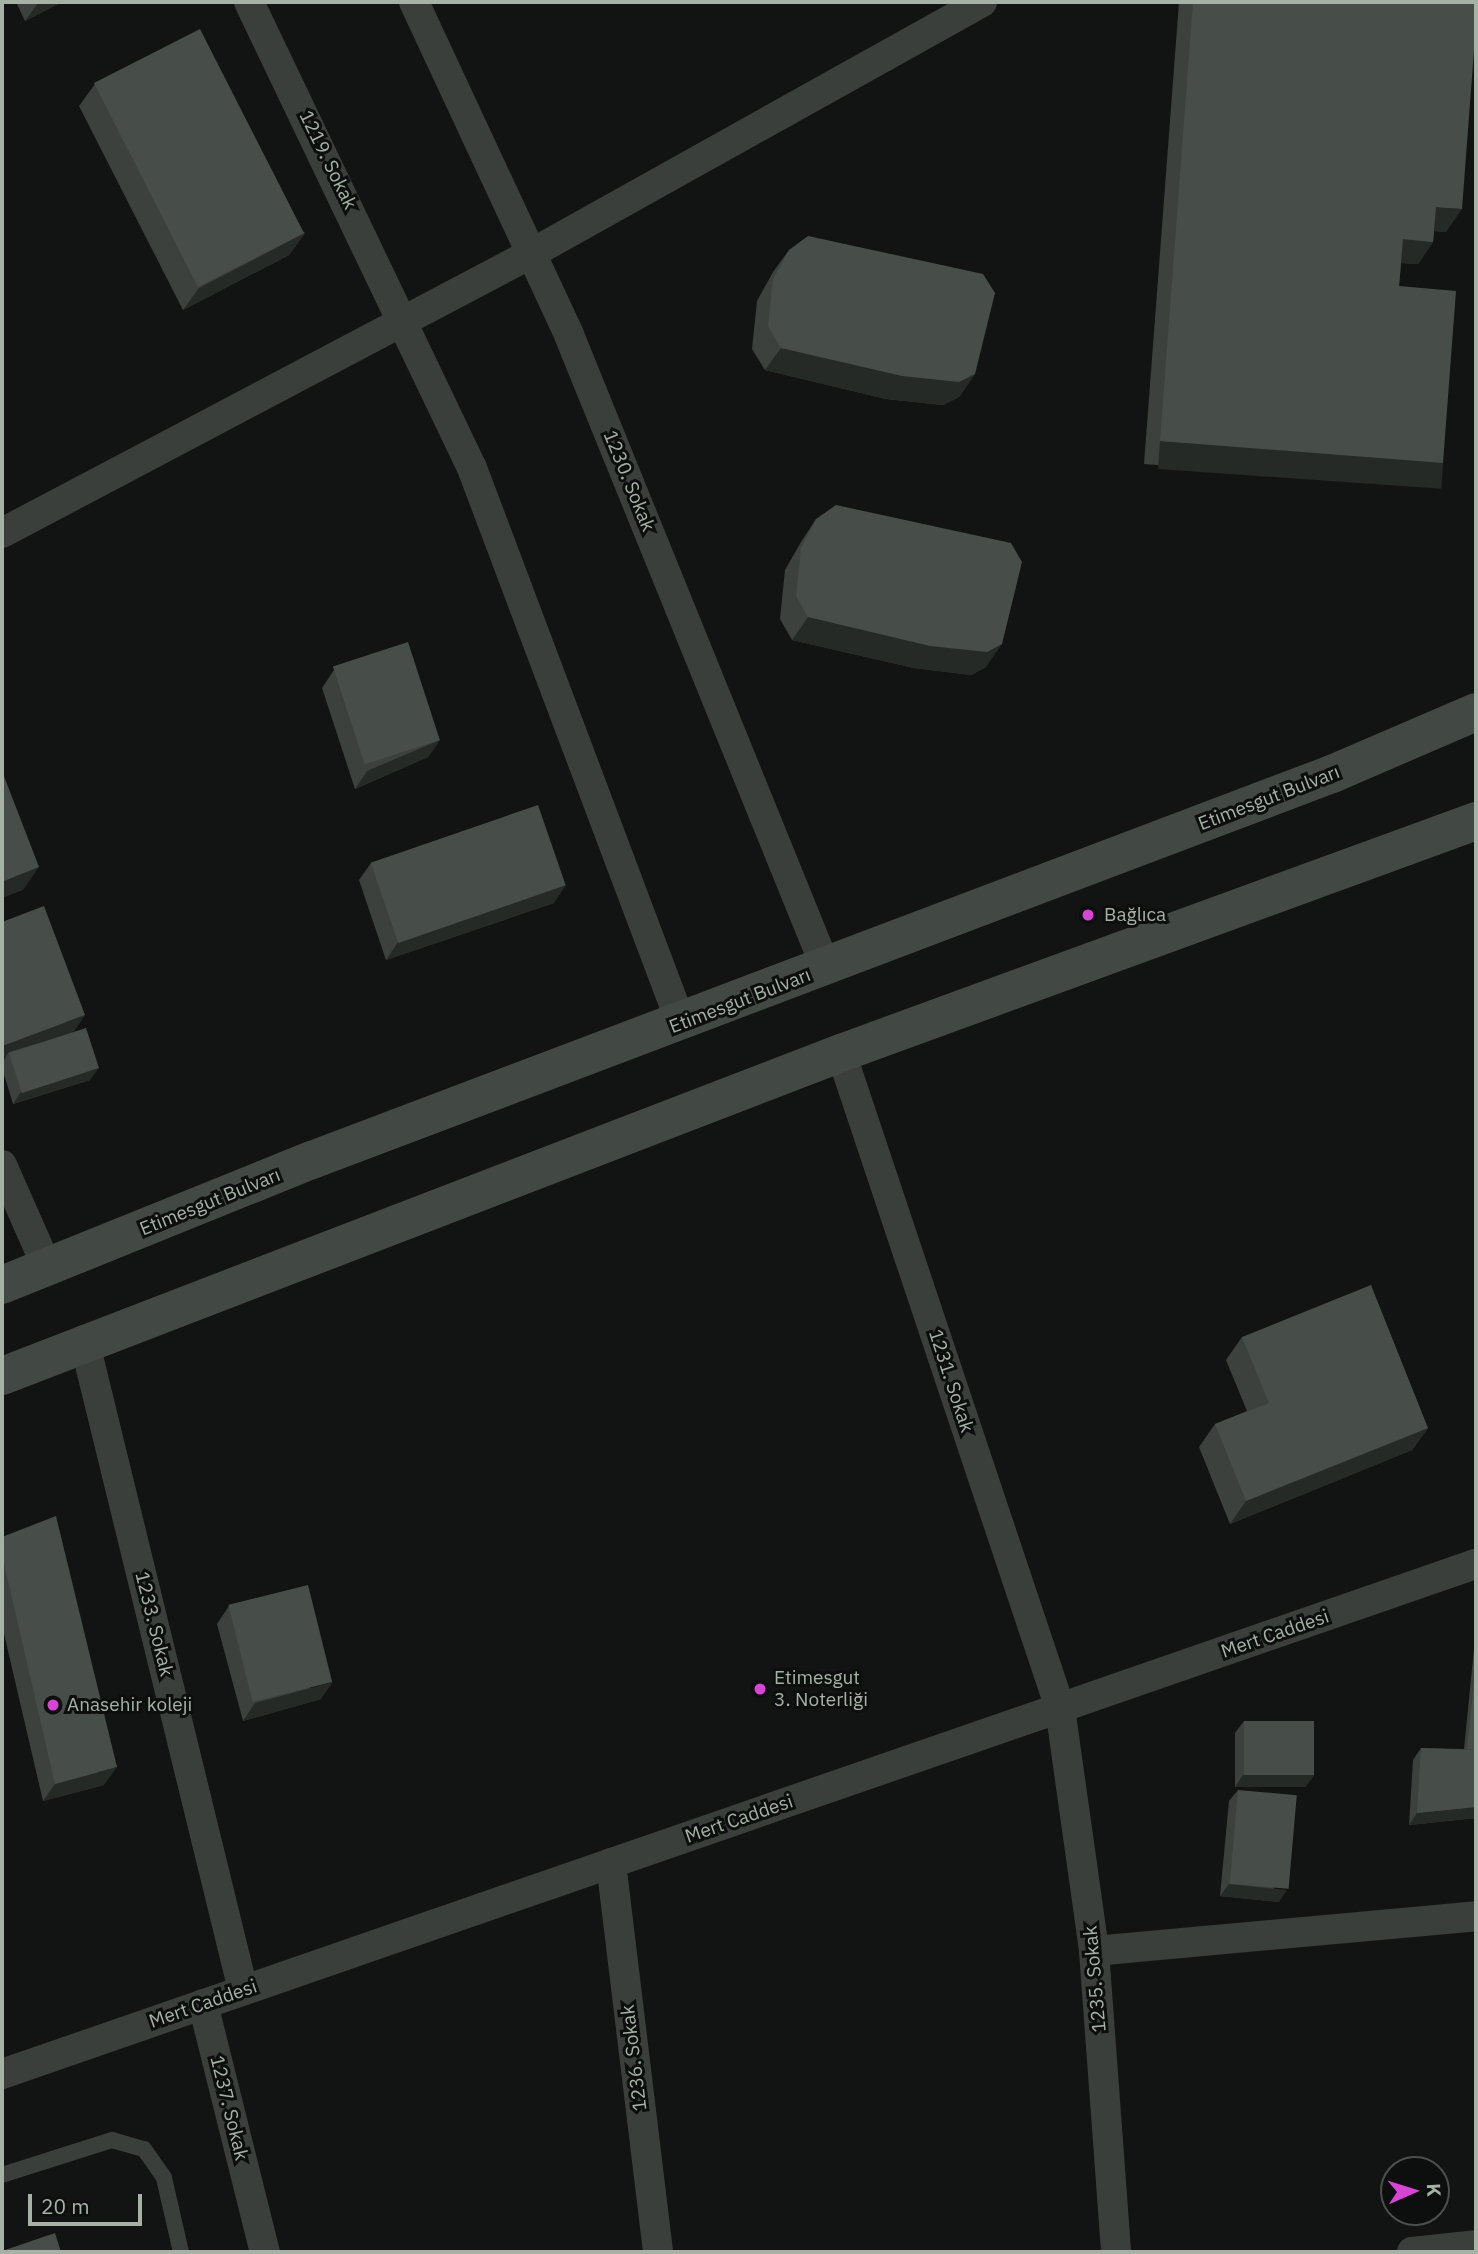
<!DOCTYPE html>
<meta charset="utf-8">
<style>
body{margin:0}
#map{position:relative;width:1478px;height:2254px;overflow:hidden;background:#121413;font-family:"IBM Plex Sans",sans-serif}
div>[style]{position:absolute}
.lane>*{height:16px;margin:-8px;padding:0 8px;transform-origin:8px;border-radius:8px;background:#3b3f3c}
.street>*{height:30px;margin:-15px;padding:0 15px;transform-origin:15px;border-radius:15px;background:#3b3f3c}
.secondary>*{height:38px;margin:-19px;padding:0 19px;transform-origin:19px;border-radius:19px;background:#424843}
.wall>*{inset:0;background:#3c413d}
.shaded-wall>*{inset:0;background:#262a27;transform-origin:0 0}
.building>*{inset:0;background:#474d48;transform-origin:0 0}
.dots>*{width:19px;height:19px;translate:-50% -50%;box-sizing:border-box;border:4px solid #0d0e0e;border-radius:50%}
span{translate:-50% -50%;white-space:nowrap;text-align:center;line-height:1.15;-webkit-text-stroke:6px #0d0e0e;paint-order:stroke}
.street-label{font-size:19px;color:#a6b2a6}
.poi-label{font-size:19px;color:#a6b2a6}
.left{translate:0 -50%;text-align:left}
.frame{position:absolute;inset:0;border:4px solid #a6b2a6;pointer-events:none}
.north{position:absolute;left:1380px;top:2156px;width:70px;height:70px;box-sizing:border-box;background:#0d0e0e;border:2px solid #4a504b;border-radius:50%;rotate:87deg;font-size:19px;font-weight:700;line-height:28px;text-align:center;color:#a6b2a6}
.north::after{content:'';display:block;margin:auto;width:24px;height:32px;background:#d944d6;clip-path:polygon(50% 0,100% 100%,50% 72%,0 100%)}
.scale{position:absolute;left:28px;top:2194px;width:114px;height:32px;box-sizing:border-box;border:4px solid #a6b2a6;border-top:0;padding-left:9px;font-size:21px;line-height:24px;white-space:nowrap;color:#a6b2a6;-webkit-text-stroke:5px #0d0e0e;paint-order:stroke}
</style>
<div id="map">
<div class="lane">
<i style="left:2px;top:2175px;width:115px;rotate:-17.7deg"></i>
<i style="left:112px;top:2140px;width:33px;rotate:16deg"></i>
<i style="left:144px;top:2149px;width:35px;rotate:55deg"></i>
<i style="left:164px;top:2178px;width:76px;rotate:77.1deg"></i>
</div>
<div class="street">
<i style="left:249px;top:2px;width:517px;rotate:64.43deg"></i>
<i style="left:472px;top:468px;width:593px;rotate:69.36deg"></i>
<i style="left:414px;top:2px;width:367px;rotate:65deg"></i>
<i style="left:569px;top:335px;width:683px;rotate:67.9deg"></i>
<i style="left:2px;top:533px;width:602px;rotate:-27.84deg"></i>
<i style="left:534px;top:252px;width:513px;rotate:-29.16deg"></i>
<i style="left:841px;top:1053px;width:691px;rotate:71.51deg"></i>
<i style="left:1060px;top:1708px;width:245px;rotate:82deg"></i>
<i style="left:1094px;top:1951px;width:302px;rotate:85.8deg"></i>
<i style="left:2px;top:1165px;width:111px;rotate:66.2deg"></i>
<i style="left:84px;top:1340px;width:669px;rotate:76.25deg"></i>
<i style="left:611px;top:1863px;width:392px;rotate:83.1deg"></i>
<i style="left:1094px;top:1951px;width:384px;rotate:-5.2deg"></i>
<i style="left:203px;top:2004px;width:256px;rotate:76deg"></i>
<i style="left:2px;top:2074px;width:1560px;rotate:-19.09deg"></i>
<i style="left:1412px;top:2252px;width:64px;rotate:-6.2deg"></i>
</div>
<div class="secondary">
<i style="left:2px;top:1285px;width:334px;rotate:-22deg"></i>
<i style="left:312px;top:1160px;width:1091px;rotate:-20.73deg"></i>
<i style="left:1332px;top:774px;width:157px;rotate:-23.3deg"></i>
<i style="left:2px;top:1376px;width:899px;rotate:-21.06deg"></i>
<i style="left:841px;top:1053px;width:676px;rotate:-20.07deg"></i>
</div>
<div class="wall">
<i style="clip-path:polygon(16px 2px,62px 2px,25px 21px)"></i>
<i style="clip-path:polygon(1179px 2px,1476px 2px,1446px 232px,1434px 231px,1433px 242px,1418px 264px,1401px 263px,1399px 286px,1427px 486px,1144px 464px)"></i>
<i style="clip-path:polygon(95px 84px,305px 233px,289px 255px,183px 310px,79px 106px)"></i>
<i style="clip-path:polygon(789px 250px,975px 374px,959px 397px,943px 405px,886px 399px,765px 370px,752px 349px,757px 301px,773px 272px)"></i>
<i style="clip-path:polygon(816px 519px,986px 667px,971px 675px,914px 668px,792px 640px,780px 619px,785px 570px,801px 542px)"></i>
<i style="clip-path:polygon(334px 670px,440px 740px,428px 757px,355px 789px,322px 688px)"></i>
<i style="clip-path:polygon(371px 863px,554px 903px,386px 960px,359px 880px)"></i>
<i style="clip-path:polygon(2px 922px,73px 1032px,90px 1080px,13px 1104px,2px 1068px,2px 1063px,5px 1058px)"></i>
<i style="clip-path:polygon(1242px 1337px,1428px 1428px,1412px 1450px,1230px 1524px,1199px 1447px,1215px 1424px,1247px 1411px,1226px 1360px)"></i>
<i style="clip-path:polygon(2px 1537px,104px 1785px,43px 1801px,2px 1625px)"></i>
<i style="clip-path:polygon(229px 1606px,321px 1699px,243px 1721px,217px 1624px)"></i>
<i style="clip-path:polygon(1476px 1629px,1476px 1818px,1409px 1825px,1413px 1760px,1421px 1748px,1464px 1749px)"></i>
<i style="clip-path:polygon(1244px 1721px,1314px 1775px,1305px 1787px,1235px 1787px,1235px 1733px)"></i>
<i style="clip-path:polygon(1238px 1790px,1279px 1902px,1220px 1896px,1229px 1801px)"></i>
</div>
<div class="shaded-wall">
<i style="clip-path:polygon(39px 2px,62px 2px,25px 21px)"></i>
<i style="clip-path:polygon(1436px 207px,1462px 209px,1446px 232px,1420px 230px)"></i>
<i style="clip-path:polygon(305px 233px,289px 255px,183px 310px,199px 288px)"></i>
<i style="clip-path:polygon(1403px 239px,1433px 242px,1418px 264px,1388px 262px)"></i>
<i style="clip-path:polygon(781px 348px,975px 374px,959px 397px,943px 405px,886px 399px,765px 370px)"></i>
<i style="left:1160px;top:441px;width:284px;height:28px;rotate:4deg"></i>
<i style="clip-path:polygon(808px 617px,1002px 644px,986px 667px,971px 675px,914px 668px,792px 640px)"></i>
<i style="clip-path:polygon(440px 740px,428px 757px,355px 789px,367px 771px)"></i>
<i style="clip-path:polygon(39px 867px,23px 890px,2px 898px,2px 882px)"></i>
<i style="clip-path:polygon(566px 885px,554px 903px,386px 960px,398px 942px)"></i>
<i style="clip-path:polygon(85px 1015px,73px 1033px,9px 1052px,5px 1058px,2px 1059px,2px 1046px)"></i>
<i style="clip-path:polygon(99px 1068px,90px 1080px,13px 1104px,21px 1092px)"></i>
<i style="clip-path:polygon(1428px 1428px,1412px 1450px,1230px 1524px,1246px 1501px)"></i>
<i style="clip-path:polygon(333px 1682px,321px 1699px,243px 1721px,255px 1703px)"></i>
<i style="clip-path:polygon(117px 1767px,104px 1785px,43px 1801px,55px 1784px)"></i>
<i style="clip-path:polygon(1243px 1775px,1314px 1775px,1305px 1787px,1235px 1787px)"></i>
<i style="clip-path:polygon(1476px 1807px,1476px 1818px,1409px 1825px,1417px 1813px)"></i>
<i style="clip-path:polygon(1229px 1884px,1287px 1890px,1279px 1902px,1220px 1896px)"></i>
</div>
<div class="building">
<i style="clip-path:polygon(1193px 2px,1476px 2px,1476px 24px,1462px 209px,1436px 207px,1433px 242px,1403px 239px,1399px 286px,1456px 291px,1443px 463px,1160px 441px)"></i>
<i style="left:200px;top:29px;width:229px;height:119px;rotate:63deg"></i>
<i style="clip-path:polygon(808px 236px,983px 274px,995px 293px,975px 374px,959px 382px,902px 376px,781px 348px,768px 326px,773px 279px,789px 250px)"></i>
<i style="clip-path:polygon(836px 505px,1011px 543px,1022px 562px,1002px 644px,987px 652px,930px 646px,808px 617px,796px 596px,801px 548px,816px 519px)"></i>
<i style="left:408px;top:642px;width:103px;height:79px;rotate:72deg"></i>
<i style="clip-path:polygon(2px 771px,39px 867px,2px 882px)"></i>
<i style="left:538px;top:805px;width:85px;height:177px;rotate:71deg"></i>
<i style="clip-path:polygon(44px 906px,85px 1015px,2px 1046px,2px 922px)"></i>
<i style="left:86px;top:1028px;width:42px;height:81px;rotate:72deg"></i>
<i style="clip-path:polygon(1371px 1285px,1428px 1428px,1246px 1501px,1215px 1424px,1269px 1403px,1242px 1337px)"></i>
<i style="clip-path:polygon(56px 1516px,117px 1767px,55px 1784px,2px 1555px,2px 1537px)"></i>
<i style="left:308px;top:1585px;width:100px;height:82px;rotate:76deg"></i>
<i style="clip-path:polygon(1476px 1663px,1476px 1750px,1467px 1749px)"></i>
<i style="left:1244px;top:1721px;width:70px;height:54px"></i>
<i style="clip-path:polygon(1421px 1748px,1476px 1750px,1476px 1807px,1417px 1813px)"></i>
<i style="left:1238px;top:1790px;width:59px;height:94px;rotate:5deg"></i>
<i style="clip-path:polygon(55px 2233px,61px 2252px,2px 2252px,2px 2251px)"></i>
</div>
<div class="dots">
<i style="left:1088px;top:915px;background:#d944d6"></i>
<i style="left:760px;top:1689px;background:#d944d6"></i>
<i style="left:53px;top:1705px;background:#d944d6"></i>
</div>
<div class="street-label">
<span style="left:328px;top:160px;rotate:64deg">1219. Sokak</span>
<span style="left:629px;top:481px;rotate:68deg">1230. Sokak</span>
<span style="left:1269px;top:798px;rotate:-21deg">Etimesgut Bulvarı</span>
<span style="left:740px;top:1001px;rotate:-21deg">Etimesgut Bulvarı</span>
<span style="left:210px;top:1202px;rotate:-22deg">Etimesgut Bulvarı</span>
<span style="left:951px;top:1381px;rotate:72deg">1231. Sokak</span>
<span style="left:154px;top:1624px;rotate:76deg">1233. Sokak</span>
<span style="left:1275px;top:1634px;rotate:-19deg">Mert Caddesi</span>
<span style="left:739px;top:1819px;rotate:-19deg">Mert Caddesi</span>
<span style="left:1095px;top:1979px;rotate:-95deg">1235. Sokak</span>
<span style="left:203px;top:2004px;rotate:-19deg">Mert Caddesi</span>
<span style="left:634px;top:2058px;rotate:-97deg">1236. Sokak</span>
<span style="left:229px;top:2108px;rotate:76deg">1237. Sokak</span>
</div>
<div class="poi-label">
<span class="left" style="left:1104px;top:915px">Bağlıca</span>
<span class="left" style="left:774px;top:1689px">Etimesgut<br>3. Noterliği</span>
<span class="left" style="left:67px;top:1705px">Anasehir koleji</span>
</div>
<div class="frame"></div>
<div class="north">K</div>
<div class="scale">20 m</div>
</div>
